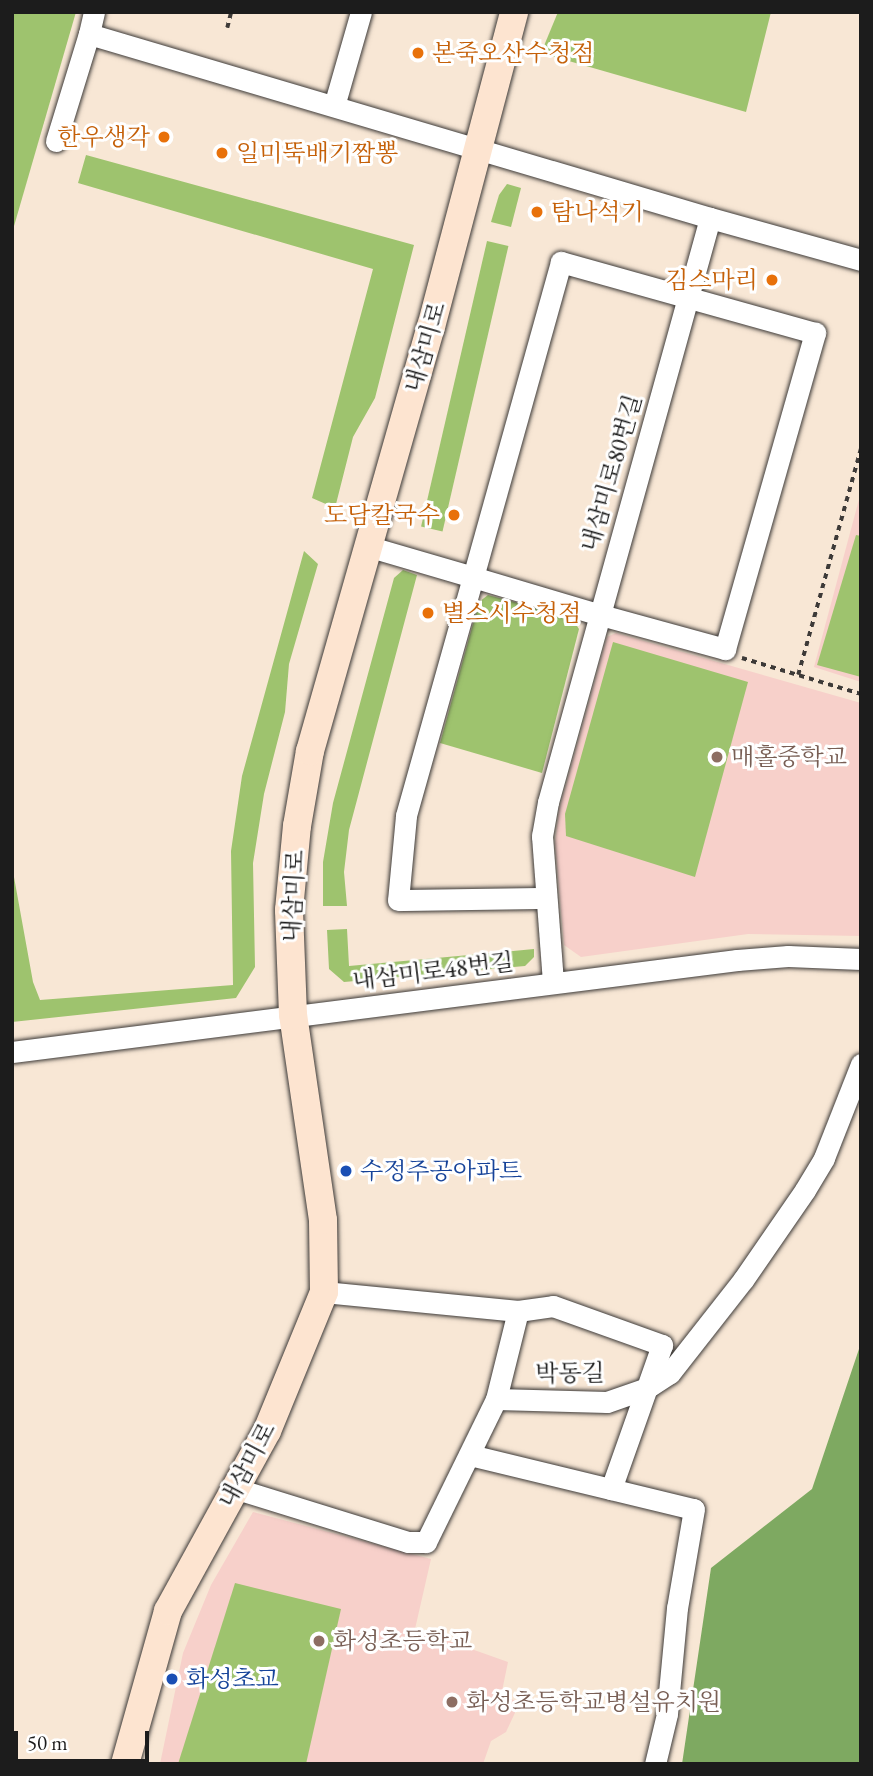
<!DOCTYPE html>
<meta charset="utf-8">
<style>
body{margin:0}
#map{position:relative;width:873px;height:1776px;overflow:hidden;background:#f8e7d5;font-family:"EB Garamond","Noto Serif KR",serif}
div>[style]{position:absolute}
.built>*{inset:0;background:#f7d0ca}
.green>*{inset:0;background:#9ec36e;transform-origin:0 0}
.forest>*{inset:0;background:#7ea961}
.path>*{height:3.5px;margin-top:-1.75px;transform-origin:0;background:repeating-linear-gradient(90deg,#3d3a38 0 5px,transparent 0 10px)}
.roads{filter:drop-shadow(0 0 2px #3d3a38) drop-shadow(0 0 2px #3d3a38)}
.street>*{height:21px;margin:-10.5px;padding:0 10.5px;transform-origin:10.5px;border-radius:10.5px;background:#fff}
.secondary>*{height:28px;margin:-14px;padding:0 14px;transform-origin:14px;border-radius:14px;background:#fde4d0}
.dots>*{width:19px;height:19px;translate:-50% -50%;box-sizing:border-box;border:4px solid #fff;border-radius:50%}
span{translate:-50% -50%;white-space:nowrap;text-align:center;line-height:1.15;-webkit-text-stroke:6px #fff;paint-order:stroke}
.food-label{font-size:24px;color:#c56008}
.left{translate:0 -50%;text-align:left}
.right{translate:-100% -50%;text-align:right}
.street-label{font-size:24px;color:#1c1c1c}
.education-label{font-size:24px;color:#785e54}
.transit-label{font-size:24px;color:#164399}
.frame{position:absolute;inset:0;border:14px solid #1c1c1c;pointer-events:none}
.scale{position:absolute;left:14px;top:1731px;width:135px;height:32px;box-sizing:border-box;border:4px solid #1c1c1c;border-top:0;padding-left:9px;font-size:21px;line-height:24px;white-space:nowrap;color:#1c1c1c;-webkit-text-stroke:5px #fff;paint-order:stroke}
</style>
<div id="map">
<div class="built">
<i style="clip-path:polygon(861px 492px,861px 682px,814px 667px)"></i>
<i style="clip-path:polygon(616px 633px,861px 703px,861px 936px,748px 934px,581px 957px,564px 945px,555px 843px,559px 810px,607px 637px)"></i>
<i style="clip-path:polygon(253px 1512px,431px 1559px,415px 1629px,508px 1662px,501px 1696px,520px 1702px,506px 1732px,491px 1741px,483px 1764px,160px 1764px,183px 1653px,211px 1585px)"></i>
</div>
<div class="green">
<i style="clip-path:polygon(12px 12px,76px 12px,12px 233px)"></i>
<i style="clip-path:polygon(558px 12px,771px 12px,746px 112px,541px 53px)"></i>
<i style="clip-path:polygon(86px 155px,414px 245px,375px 398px,353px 437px,335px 508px,312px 498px,373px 269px,78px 183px)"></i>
<i style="clip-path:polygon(507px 184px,521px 188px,511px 227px,491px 222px,499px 195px)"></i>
<i style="left:487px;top:241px;width:22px;height:293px;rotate:13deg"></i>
<i style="clip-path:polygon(856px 535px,861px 536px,861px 677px,817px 665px)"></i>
<i style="clip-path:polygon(304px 551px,318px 564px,289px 664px,285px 712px,264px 794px,253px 863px,255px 967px,236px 998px,12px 1022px,12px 866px,33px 982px,40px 1000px,233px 985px,231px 851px,242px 776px)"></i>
<i style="clip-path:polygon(403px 570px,417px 575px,349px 830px,344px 872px,347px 906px,323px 906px,323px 862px,333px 803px,394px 578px)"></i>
<i style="clip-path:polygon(488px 595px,571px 617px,579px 629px,542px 773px,440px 743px,479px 602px)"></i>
<i style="clip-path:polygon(613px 642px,748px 682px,695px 877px,566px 836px,565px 814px)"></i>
<i style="clip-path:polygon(347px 929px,349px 966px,534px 949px,534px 957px,525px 966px,344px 982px,329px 969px,327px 930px)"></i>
<i style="clip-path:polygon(235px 1583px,341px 1609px,306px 1764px,178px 1764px)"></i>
</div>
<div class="forest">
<i style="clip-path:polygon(861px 1343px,861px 1764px,682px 1764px,711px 1568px,812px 1489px)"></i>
</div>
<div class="path">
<i style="left:227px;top:28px;width:16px;rotate:-76deg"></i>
<i style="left:742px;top:658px;width:124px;rotate:16.8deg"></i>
<i style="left:798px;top:675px;width:236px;rotate:-74.5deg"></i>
</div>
<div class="roads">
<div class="street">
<i style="left:94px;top:12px;width:23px;rotate:103deg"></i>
<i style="left:89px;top:34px;width:648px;rotate:16.5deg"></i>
<i style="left:710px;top:218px;width:606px;rotate:105.5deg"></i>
<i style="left:548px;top:802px;width:35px;rotate:100deg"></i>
<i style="left:542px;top:836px;width:146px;rotate:85.7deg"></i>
<i style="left:334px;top:106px;width:98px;rotate:-74deg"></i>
<i style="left:56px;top:141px;width:112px;rotate:-72.9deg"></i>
<i style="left:710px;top:218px;width:157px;rotate:15.5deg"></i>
<i style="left:367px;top:546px;width:110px;rotate:16.3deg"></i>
<i style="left:473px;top:577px;width:129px;rotate:16.6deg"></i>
<i style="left:597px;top:614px;width:133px;rotate:15.3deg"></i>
<i style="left:725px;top:649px;width:329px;rotate:-74.1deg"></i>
<i style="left:815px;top:333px;width:264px;rotate:-164.4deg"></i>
<i style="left:561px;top:262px;width:327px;rotate:105.6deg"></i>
<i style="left:473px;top:577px;width:248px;rotate:105.7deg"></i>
<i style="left:406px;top:816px;width:84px;rotate:95.4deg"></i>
<i style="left:398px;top:900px;width:147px;rotate:-0.8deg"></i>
<i style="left:12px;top:1052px;width:731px;rotate:-7.23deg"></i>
<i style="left:737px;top:960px;width:51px;rotate:-4.5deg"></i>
<i style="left:788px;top:956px;width:73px;rotate:2.4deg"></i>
<i style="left:324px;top:1292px;width:195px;rotate:5.6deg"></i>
<i style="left:518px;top:1311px;width:91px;rotate:104deg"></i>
<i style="left:518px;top:1311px;width:35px;rotate:-8deg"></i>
<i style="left:553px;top:1306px;width:116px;rotate:19.7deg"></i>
<i style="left:662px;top:1345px;width:153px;rotate:109.5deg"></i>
<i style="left:470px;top:1455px;width:230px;rotate:13.6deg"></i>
<i style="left:694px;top:1509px;width:100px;rotate:99.7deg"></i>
<i style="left:677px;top:1608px;width:106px;rotate:95.4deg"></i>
<i style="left:667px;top:1714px;width:51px;rotate:103.5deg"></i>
<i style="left:237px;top:1489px;width:179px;rotate:17.2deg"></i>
<i style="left:408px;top:1542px;width:18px"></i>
<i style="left:426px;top:1542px;width:159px;rotate:-63.9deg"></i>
<i style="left:496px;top:1399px;width:111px;rotate:1.5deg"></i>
<i style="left:607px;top:1402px;width:42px;rotate:-19.3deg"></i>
<i style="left:647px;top:1388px;width:27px;rotate:-33deg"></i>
<i style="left:670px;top:1373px;width:118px;rotate:-51.9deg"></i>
<i style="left:743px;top:1280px;width:109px;rotate:-55.4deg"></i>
<i style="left:805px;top:1190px;width:37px;rotate:-59deg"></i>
<i style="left:824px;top:1158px;width:101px;rotate:-68.5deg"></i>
</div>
<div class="secondary">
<i style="left:125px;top:1764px;width:159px;rotate:-74.3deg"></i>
<i style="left:168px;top:1611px;width:205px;rotate:-61.2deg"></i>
<i style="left:267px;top:1431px;width:150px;rotate:-67.7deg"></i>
<i style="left:324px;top:1292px;width:72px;rotate:-90.8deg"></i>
<i style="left:323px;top:1220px;width:207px;rotate:-98.3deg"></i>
<i style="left:293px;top:1015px;width:105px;rotate:-92.2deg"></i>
<i style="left:289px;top:910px;width:84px;rotate:-84.6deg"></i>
<i style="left:297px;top:826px;width:76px;rotate:-80.2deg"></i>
<i style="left:310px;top:751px;width:441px;rotate:-74.1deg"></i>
<i style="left:431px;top:327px;width:326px;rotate:-75.2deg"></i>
</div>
</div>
<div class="dots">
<i style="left:418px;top:53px;background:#e8710a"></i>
<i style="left:164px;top:137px;background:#e8710a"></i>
<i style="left:222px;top:153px;background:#e8710a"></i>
<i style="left:537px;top:212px;background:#e8710a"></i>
<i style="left:772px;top:280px;background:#e8710a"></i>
<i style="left:454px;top:515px;background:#e8710a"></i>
<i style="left:428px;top:613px;background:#e8710a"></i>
<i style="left:717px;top:757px;background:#8d6e63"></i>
<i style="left:346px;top:1171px;background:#1a4fb4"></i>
<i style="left:319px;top:1641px;background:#8d6e63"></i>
<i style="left:172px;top:1679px;background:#1a4fb4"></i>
<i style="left:452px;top:1702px;background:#8d6e63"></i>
</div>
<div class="food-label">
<span class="left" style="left:432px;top:53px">본죽오산수청점</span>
<span class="right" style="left:150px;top:137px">한우생각</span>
<span class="left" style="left:236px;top:153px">일미뚝배기짬뽕</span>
<span class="left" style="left:551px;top:212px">탐나석기</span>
<span class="right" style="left:758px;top:280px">김스마리</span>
<span class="right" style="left:440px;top:515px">도담칼국수</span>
<span class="left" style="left:442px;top:613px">별스시수청점</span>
</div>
<div class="street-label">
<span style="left:425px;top:347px;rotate:-74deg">내삼미로</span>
<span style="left:611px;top:473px;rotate:-74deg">내삼미로80번길</span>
<span style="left:293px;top:896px;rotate:-87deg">내삼미로</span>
<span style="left:433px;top:971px;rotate:-7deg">내삼미로48번길</span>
<span style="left:570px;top:1373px;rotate:-1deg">박동길</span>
<span style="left:247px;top:1465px;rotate:-62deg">내삼미로</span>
</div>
<div class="education-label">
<span class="left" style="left:731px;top:757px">매홀중학교</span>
<span class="left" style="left:333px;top:1641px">화성초등학교</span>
<span class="left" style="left:466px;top:1702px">화성초등학교병설유치원</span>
</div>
<div class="transit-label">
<span class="left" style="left:360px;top:1171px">수정주공아파트</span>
<span class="left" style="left:186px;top:1679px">화성초교</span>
</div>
<div class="frame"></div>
<div class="scale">50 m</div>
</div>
